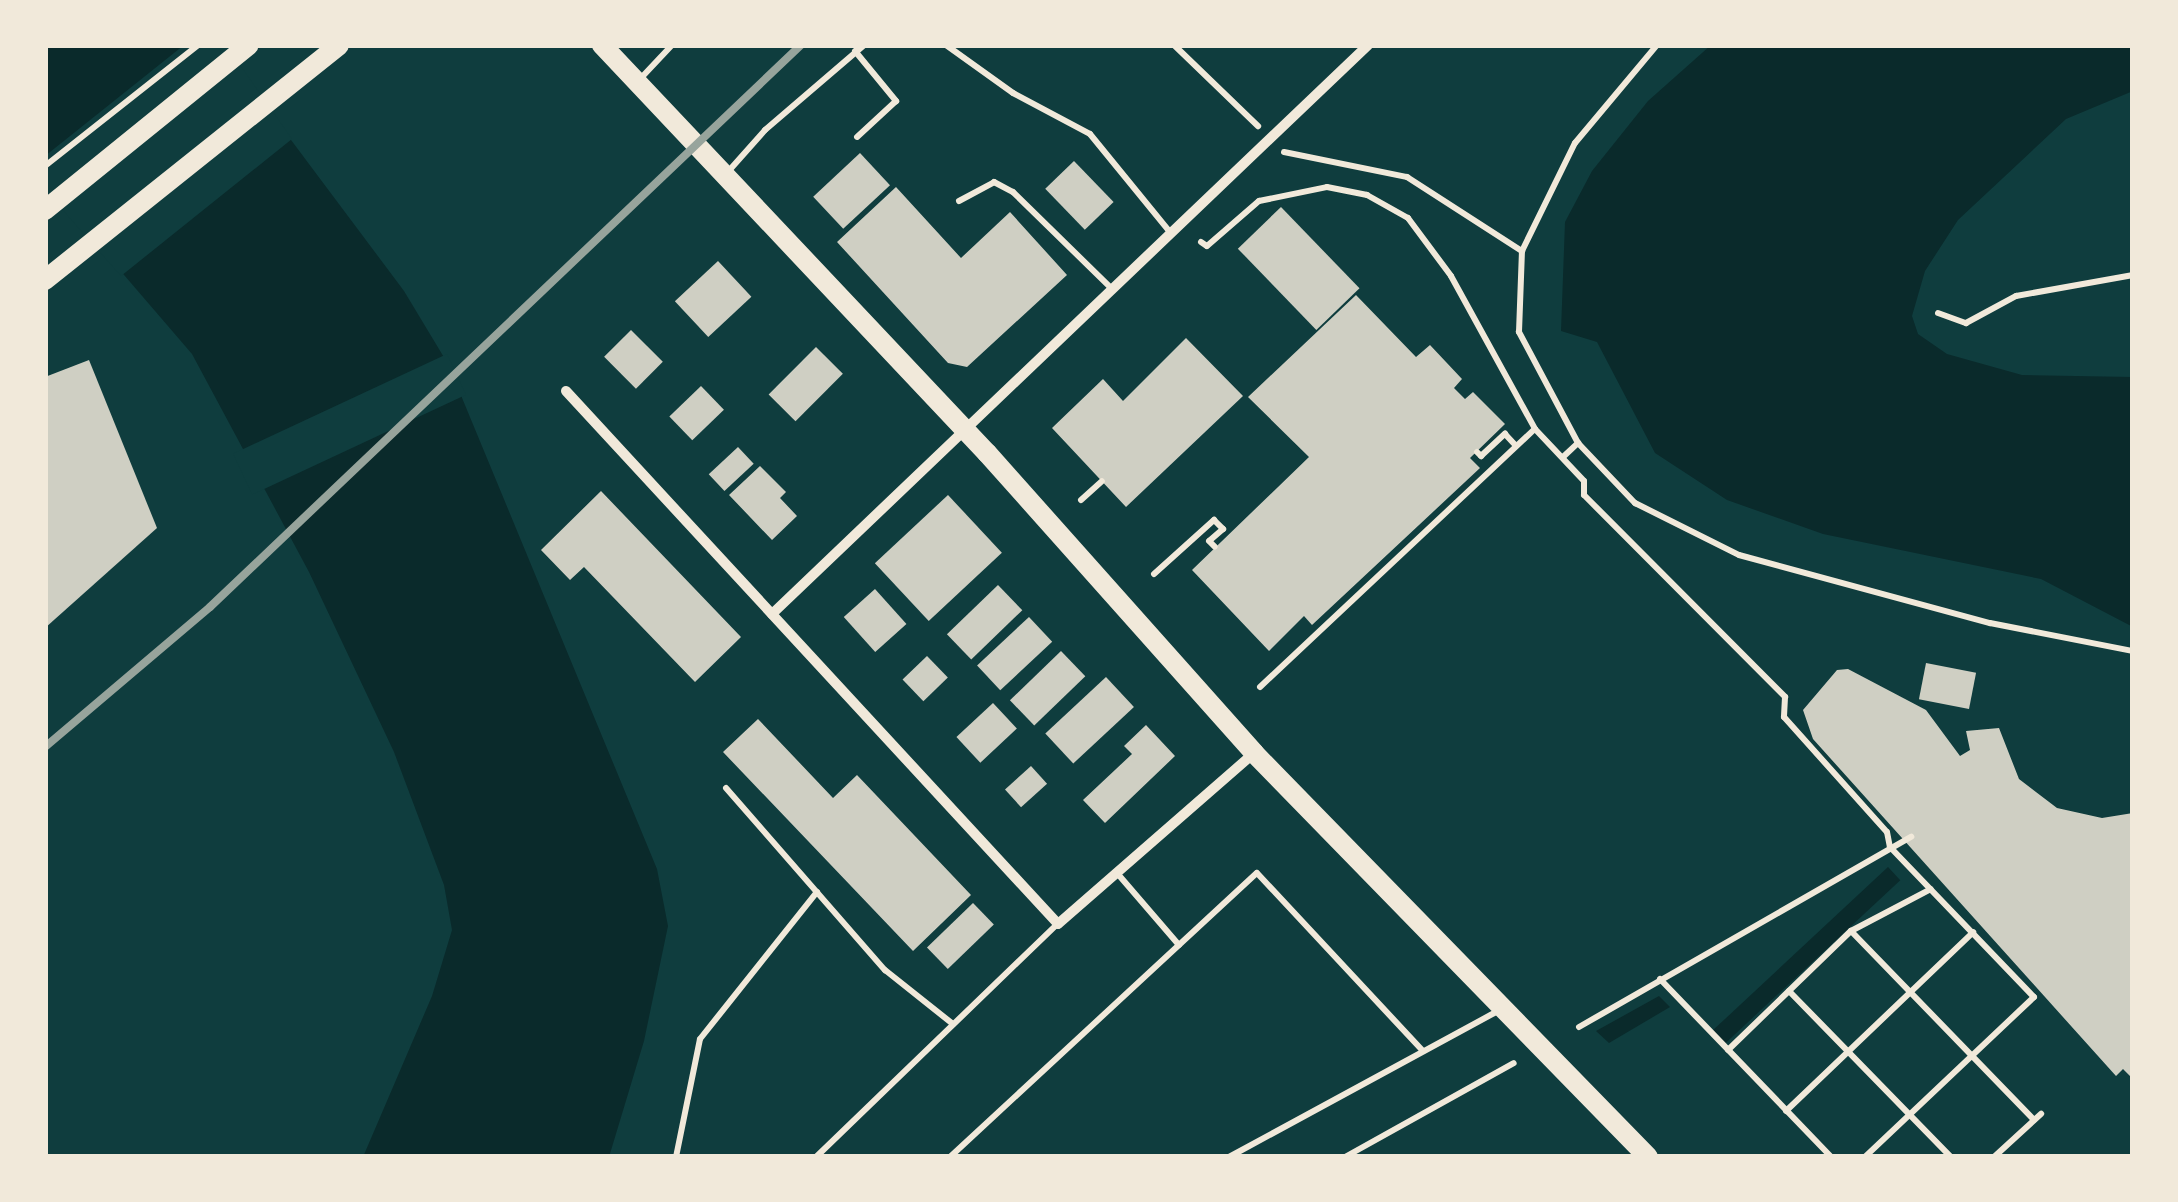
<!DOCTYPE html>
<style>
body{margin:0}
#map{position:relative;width:2178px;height:1202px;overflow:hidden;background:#0f3d3e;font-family:"Noto Sans",sans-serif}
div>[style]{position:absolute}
.water>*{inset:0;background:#0a2a2b;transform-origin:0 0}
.pier>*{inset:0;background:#0f3d3e;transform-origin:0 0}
.building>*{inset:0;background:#cfcfc3;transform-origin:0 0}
.path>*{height:6px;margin:-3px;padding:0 3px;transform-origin:3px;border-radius:3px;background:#f1e9da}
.service>*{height:6px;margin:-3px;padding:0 3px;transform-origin:3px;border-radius:3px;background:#f1e9da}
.minor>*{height:10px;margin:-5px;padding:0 5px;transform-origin:5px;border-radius:5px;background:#f1e9da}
.secondary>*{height:20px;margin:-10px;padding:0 10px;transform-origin:10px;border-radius:10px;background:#f1e9da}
.rail>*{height:8px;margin:-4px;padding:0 4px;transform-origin:4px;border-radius:4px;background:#97a49c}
span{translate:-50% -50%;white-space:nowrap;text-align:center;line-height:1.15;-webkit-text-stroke:10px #f1e9da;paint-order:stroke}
.frame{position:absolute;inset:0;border:48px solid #f1e9da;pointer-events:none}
</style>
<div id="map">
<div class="water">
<i style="clip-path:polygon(45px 45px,220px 45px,404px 291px,448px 364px,657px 869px,668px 926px,644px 1041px,609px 1157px,363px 1157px,432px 996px,452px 930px,444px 885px,394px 752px,309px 572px,192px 354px,45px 183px)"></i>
<i style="clip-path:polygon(1711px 45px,2133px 45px,2133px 91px,2066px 119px,1958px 220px,1925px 271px,1912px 316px,1918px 334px,1947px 354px,2022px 375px,2133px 377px,2133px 627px,2041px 579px,1823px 534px,1727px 500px,1655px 453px,1597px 342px,1561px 331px,1565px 222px,1592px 171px,1648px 101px)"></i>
<i style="left:1888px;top:867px;width:18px;height:241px;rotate:47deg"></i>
<i style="clip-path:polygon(1659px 996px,1670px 1007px,1609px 1043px,1596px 1031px)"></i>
</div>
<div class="pier">
<i style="clip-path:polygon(184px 45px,226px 45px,292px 139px,121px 276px,45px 190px,45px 156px)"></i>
<i style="left:447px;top:354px;width:45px;height:236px;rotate:65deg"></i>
</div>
<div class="building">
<i style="left:860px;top:153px;width:44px;height:64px;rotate:47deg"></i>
<i style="left:1074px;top:161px;width:57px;height:40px;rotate:46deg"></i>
<i style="clip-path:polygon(896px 187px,961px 258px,1010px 212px,1067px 275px,967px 367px,948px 363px,837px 242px)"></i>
<i style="left:1281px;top:207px;width:113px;height:60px;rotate:46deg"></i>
<i style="left:718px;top:261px;width:49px;height:59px;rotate:47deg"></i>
<i style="clip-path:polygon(1356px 295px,1416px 357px,1430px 345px,1462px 379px,1454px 388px,1465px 399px,1473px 392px,1505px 424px,1470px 458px,1480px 468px,1312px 625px,1304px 616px,1269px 651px,1192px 570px,1309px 457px,1248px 397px)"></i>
<i style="left:631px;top:330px;width:45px;height:38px;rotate:45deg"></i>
<i style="clip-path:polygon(1186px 338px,1243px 396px,1126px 507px,1052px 428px,1103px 379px,1123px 401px)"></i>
<i style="left:816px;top:347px;width:38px;height:67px;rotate:45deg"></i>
<i style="clip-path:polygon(89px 360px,157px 528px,45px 628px,45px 377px)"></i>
<i style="left:701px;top:386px;width:33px;height:44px;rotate:46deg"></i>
<i style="left:738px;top:447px;width:23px;height:40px;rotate:47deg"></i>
<i style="clip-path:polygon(760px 466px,786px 492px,780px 498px,797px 516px,772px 540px,729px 495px)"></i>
<i style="clip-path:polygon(601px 491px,741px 637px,695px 682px,584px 567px,570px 580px,541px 550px)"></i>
<i style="left:948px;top:495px;width:79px;height:100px;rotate:47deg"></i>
<i style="left:998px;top:585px;width:35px;height:71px;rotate:46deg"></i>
<i style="left:875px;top:589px;width:47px;height:42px;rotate:48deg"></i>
<i style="left:1029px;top:617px;width:34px;height:71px;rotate:47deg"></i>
<i style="left:1061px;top:651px;width:35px;height:71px;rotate:46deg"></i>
<i style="left:927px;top:656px;width:30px;height:34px;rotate:46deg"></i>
<i style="left:1926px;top:663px;width:51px;height:37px;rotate:11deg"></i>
<i style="clip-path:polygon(1848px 669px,1926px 710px,1960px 756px,1970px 750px,1966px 731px,1999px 728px,2019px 779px,2057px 808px,2102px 818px,2133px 813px,2133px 1079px,2123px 1069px,2116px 1076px,1813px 739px,1803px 710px,1837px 670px)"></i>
<i style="left:1106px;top:677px;width:41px;height:83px;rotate:47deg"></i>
<i style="left:993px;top:703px;width:35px;height:50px;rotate:47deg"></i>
<i style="clip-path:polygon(758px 719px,833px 798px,857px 775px,971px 895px,913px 951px,723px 752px)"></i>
<i style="clip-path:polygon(1146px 725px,1175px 756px,1105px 823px,1083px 800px,1132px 754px,1124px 746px)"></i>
<i style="left:1031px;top:766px;width:24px;height:35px;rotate:48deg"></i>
<i style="left:973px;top:903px;width:30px;height:64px;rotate:46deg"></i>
</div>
<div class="path">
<i style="left:1174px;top:45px;width:117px;rotate:44deg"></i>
<i style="left:1284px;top:152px;width:126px;rotate:11.5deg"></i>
<i style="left:1407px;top:177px;width:137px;rotate:32.8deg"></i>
<i style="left:45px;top:166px;width:195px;rotate:-38.3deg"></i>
<i style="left:1201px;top:242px;width:7px;rotate:34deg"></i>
<i style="left:1207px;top:246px;width:69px;rotate:-40.9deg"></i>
<i style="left:1259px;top:201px;width:69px;rotate:-11.6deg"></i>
<i style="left:1327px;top:187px;width:41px;rotate:11.3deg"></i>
<i style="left:1367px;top:195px;width:47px;rotate:29.3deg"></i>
<i style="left:1408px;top:218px;width:72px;rotate:53.4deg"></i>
<i style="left:1451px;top:276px;width:175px;rotate:61.2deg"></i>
<i style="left:1535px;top:429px;width:71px;rotate:46.7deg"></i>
<i style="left:1584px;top:481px;width:14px;rotate:90deg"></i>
<i style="left:1584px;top:495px;width:285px;rotate:45.1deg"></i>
<i style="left:1785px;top:697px;width:20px;rotate:93deg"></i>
<i style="left:1784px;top:717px;width:154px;rotate:48.2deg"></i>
<i style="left:1887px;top:832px;width:15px;rotate:79deg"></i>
<i style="left:1890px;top:847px;width:208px;rotate:46.2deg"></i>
<i style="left:2034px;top:997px;width:233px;rotate:136.6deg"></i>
<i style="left:1938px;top:313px;width:30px;rotate:20deg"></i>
<i style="left:1966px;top:323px;width:57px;rotate:-28.4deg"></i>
<i style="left:2016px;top:296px;width:119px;rotate:-10.2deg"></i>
<i style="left:1578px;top:443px;width:83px;rotate:46.5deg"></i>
<i style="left:1635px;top:503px;width:116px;rotate:26.6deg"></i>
<i style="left:1739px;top:555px;width:260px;rotate:15.2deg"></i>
<i style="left:1990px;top:623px;width:146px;rotate:11.1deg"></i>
<i style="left:1477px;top:452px;width:6px;rotate:45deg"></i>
<i style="left:1481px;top:456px;width:33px;rotate:-43deg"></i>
<i style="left:1505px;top:434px;width:16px;rotate:47deg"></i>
<i style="left:1563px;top:457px;width:21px;rotate:-43deg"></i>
<i style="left:1578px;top:443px;width:126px;rotate:-118deg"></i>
<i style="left:1519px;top:332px;width:81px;rotate:-87.9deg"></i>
<i style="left:1522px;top:251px;width:120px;rotate:-63.9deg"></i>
<i style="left:1575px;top:143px;width:128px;rotate:-50.1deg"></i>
<i style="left:1081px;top:500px;width:28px;rotate:-42deg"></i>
<i style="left:1154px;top:574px;width:81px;rotate:-42deg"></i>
<i style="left:1214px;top:520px;width:13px;rotate:45deg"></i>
<i style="left:1223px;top:529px;width:18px;rotate:139deg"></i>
<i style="left:1209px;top:541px;width:8px;rotate:45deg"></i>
<i style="left:1260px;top:687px;width:377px;rotate:-43.2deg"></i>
<i style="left:1851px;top:931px;width:90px;rotate:-27.7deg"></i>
<i style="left:1660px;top:979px;width:247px;rotate:46.1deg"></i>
<i style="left:1789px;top:991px;width:232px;rotate:45.7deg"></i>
<i style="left:1579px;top:1027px;width:383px;rotate:-29.8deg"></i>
<i style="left:1728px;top:1050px;width:171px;rotate:-44.1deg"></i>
<i style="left:1851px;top:931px;width:263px;rotate:45.9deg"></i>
<i style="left:1786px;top:1111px;width:259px;rotate:-43.7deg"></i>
<i style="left:1345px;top:1157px;width:193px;rotate:-29.1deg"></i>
<i style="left:1994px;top:1157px;width:64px;rotate:-42.5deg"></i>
</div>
<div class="service">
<i style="left:946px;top:45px;width:82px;rotate:35.6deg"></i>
<i style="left:1013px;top:93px;width:87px;rotate:28deg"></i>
<i style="left:1090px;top:134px;width:125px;rotate:50.8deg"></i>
<i style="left:855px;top:51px;width:65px;rotate:50.6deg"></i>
<i style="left:896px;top:101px;width:53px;rotate:137.3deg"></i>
<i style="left:641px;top:78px;width:45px;rotate:-46.8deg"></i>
<i style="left:726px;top:174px;width:59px;rotate:-48.4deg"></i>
<i style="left:765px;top:130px;width:130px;rotate:-40.6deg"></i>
<i style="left:959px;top:201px;width:40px;rotate:-28deg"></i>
<i style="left:994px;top:182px;width:21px;rotate:28deg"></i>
<i style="left:1013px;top:192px;width:136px;rotate:44.4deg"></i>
<i style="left:726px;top:788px;width:242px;rotate:48.9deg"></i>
<i style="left:885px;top:970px;width:87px;rotate:38.5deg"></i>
<i style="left:1117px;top:873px;width:95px;rotate:49.3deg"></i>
<i style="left:676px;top:1157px;width:120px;rotate:-78.5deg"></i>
<i style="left:700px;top:1039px;width:188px;rotate:-51.5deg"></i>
<i style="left:816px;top:1157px;width:335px;rotate:-44deg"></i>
<i style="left:950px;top:1157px;width:418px;rotate:-42.8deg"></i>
<i style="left:1257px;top:873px;width:243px;rotate:47deg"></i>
<i style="left:1229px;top:1157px;width:306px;rotate:-28.5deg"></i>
</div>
<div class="minor">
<i style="left:566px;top:391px;width:725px;rotate:47.29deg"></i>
<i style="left:1058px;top:924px;width:260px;rotate:-41.1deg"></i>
<i style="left:772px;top:614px;width:824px;rotate:-43.67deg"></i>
</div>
<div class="secondary">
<i style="left:602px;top:45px;width:561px;rotate:46.66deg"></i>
<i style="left:987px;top:453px;width:402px;rotate:48.3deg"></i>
<i style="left:1254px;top:753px;width:564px;rotate:45.72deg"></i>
<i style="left:45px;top:210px;width:262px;rotate:-39deg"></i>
<i style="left:45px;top:280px;width:376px;rotate:-38.6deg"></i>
</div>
<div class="rail">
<i style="left:45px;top:747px;width:216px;rotate:-40.3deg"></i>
<i style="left:210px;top:607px;width:816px;rotate:-43.56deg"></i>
</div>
<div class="frame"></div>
</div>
